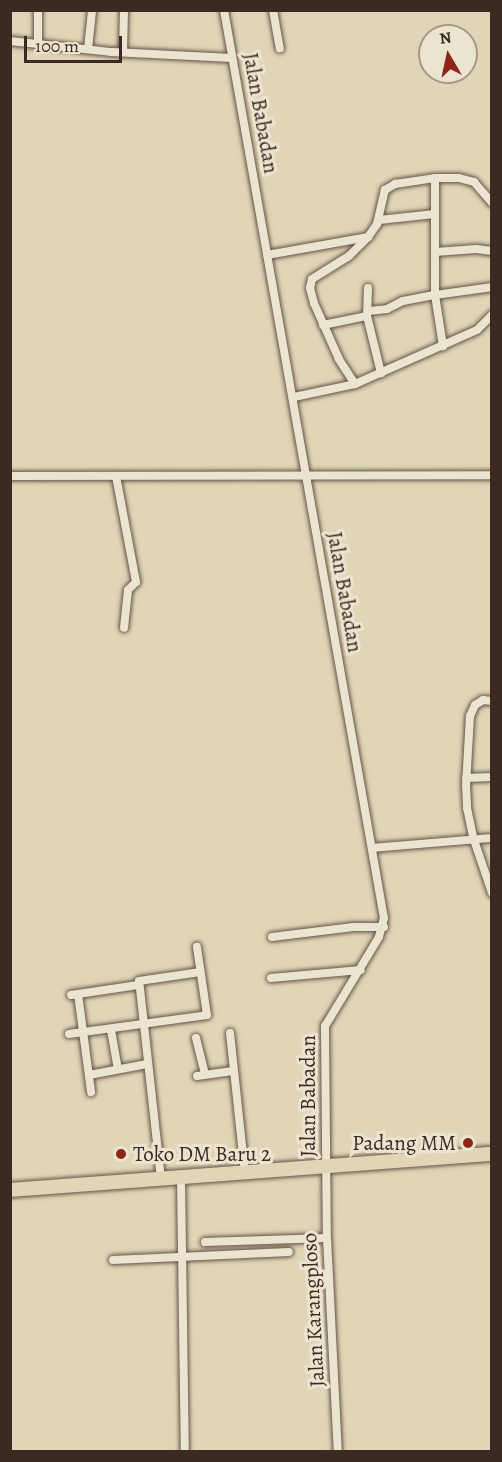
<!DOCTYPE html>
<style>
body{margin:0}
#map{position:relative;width:502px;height:1462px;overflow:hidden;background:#e0d6b7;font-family:Alegreya,serif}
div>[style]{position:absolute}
.roads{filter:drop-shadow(0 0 2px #655446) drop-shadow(0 0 2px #655446)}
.street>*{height:8px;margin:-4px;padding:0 4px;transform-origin:4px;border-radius:4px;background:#ebe4d0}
.highway>*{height:14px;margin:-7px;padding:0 7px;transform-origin:7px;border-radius:7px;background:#e0d6b7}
.dots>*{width:16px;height:16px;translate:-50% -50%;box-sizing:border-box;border:3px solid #ebe4d0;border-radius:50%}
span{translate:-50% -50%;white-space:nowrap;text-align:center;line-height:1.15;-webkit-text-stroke:6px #ebe4d0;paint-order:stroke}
.street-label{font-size:21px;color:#3c2921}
.poi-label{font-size:21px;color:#3c2921}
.right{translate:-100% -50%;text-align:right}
.left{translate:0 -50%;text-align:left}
.frame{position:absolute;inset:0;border:12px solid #3c2921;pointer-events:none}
.north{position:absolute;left:418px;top:24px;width:60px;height:60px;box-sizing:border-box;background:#ebe4d0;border:2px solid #a5998a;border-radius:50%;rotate:351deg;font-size:16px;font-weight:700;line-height:24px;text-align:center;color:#3c2921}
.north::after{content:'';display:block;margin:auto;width:21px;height:27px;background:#8f2418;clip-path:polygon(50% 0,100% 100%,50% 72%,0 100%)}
.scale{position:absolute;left:24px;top:36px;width:98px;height:27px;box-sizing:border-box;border:3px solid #3c2921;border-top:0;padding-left:8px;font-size:18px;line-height:21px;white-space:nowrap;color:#3c2921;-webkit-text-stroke:4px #ebe4d0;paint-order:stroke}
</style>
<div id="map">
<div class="roads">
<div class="street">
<i style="left:38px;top:10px;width:32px;rotate:90deg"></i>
<i style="left:224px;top:10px;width:922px;rotate:80.01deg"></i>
<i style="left:384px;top:918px;width:20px;rotate:105deg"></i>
<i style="left:379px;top:937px;width:104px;rotate:121.2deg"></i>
<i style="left:325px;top:1026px;width:212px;rotate:89.5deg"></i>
<i style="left:327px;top:1238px;width:214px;rotate:87.1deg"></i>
<i style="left:273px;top:10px;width:39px;rotate:80deg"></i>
<i style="left:10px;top:41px;width:103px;rotate:6.2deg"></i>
<i style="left:112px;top:52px;width:120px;rotate:2.9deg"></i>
<i style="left:88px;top:49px;width:39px;rotate:-84deg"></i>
<i style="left:123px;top:52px;width:42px;rotate:-88.6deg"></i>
<i style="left:435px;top:178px;width:74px;rotate:90deg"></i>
<i style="left:379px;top:220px;width:56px;rotate:-6.1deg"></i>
<i style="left:492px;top:251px;width:16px;rotate:-173deg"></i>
<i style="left:476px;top:249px;width:41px;rotate:175.8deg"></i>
<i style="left:435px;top:252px;width:43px;rotate:90deg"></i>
<i style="left:435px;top:295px;width:58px;rotate:-8deg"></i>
<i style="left:267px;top:255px;width:103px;rotate:-10.1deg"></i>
<i style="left:368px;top:288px;width:28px;rotate:92deg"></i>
<i style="left:367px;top:316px;width:59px;rotate:76.2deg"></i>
<i style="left:369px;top:311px;width:18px;rotate:-6deg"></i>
<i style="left:387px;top:309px;width:18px;rotate:-27deg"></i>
<i style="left:403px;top:301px;width:33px;rotate:-11deg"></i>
<i style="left:435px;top:295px;width:52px;rotate:81.1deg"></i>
<i style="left:323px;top:325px;width:45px;rotate:-11.6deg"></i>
<i style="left:355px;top:384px;width:30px;rotate:-123deg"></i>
<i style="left:339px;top:359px;width:61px;rotate:-114.1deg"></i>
<i style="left:314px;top:303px;width:16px;rotate:-105deg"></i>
<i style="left:310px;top:288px;width:9px;rotate:-77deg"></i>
<i style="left:312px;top:279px;width:44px;rotate:-31.9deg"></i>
<i style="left:349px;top:256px;width:27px;rotate:-45deg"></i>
<i style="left:368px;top:237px;width:16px;rotate:-55deg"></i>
<i style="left:377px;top:224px;width:35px;rotate:-77deg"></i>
<i style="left:385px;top:190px;width:12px;rotate:-31deg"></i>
<i style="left:395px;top:184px;width:40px;rotate:-8.5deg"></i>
<i style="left:435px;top:178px;width:24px"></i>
<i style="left:459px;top:178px;width:16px;rotate:15deg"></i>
<i style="left:474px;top:182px;width:28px;rotate:49deg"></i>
<i style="left:294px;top:397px;width:62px;rotate:-12deg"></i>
<i style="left:355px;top:384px;width:133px;rotate:-23.9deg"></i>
<i style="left:477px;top:330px;width:21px;rotate:-45deg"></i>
<i style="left:10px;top:476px;width:482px;rotate:-0.1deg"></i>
<i style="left:116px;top:476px;width:108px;rotate:79.3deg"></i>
<i style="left:136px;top:582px;width:11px;rotate:135deg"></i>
<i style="left:128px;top:590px;width:38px;rotate:96deg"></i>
<i style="left:492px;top:701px;width:9px;rotate:-174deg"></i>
<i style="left:483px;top:700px;width:9px;rotate:148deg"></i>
<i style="left:475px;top:705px;width:12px;rotate:114deg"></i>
<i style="left:470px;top:716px;width:70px;rotate:93.3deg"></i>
<i style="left:466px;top:786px;width:22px;rotate:87deg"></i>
<i style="left:467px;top:808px;width:33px;rotate:78deg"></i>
<i style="left:474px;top:840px;width:56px;rotate:71.2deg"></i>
<i style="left:466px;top:778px;width:26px;rotate:-2deg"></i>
<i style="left:372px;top:848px;width:120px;rotate:-4.8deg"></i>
<i style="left:272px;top:937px;width:82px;rotate:-7deg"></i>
<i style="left:353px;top:927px;width:31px"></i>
<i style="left:271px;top:978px;width:90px;rotate:-5.1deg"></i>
<i style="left:78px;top:994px;width:99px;rotate:82.4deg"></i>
<i style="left:71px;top:995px;width:68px;rotate:-8.5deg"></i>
<i style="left:111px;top:1030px;width:39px;rotate:80deg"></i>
<i style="left:230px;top:1033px;width:141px;rotate:83.9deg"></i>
<i style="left:69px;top:1034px;width:139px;rotate:-7.8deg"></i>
<i style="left:207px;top:1015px;width:69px;rotate:-98.4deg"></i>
<i style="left:196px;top:1038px;width:37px;rotate:76deg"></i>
<i style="left:89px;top:1075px;width:59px;rotate:-10.7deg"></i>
<i style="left:197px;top:1076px;width:36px;rotate:-8deg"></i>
<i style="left:181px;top:1178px;width:274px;rotate:89.2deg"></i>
<i style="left:161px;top:1179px;width:199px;rotate:-96.3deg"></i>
<i style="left:139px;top:981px;width:62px;rotate:-8.4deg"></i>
<i style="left:205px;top:1242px;width:122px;rotate:-1.9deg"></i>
<i style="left:113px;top:1260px;width:176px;rotate:-2.6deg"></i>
</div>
<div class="highway">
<i style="left:10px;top:1190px;width:483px;rotate:-4.3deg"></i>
</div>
</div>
<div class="dots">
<i style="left:468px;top:1143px;background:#8f2418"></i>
<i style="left:121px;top:1154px;background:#8f2418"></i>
</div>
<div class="street-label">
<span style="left:261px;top:113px;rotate:80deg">Jalan Babadan</span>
<span style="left:345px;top:592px;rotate:80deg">Jalan Babadan</span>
<span style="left:308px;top:1096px;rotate:-90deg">Jalan Babadan</span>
<span style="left:313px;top:1310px;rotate:-93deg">Jalan Karangploso</span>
</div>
<div class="poi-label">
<span class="right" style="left:456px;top:1143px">Padang MM</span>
<span class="left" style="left:133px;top:1154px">Toko DM Baru 2</span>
</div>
<div class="frame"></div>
<div class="north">N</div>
<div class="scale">100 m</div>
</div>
